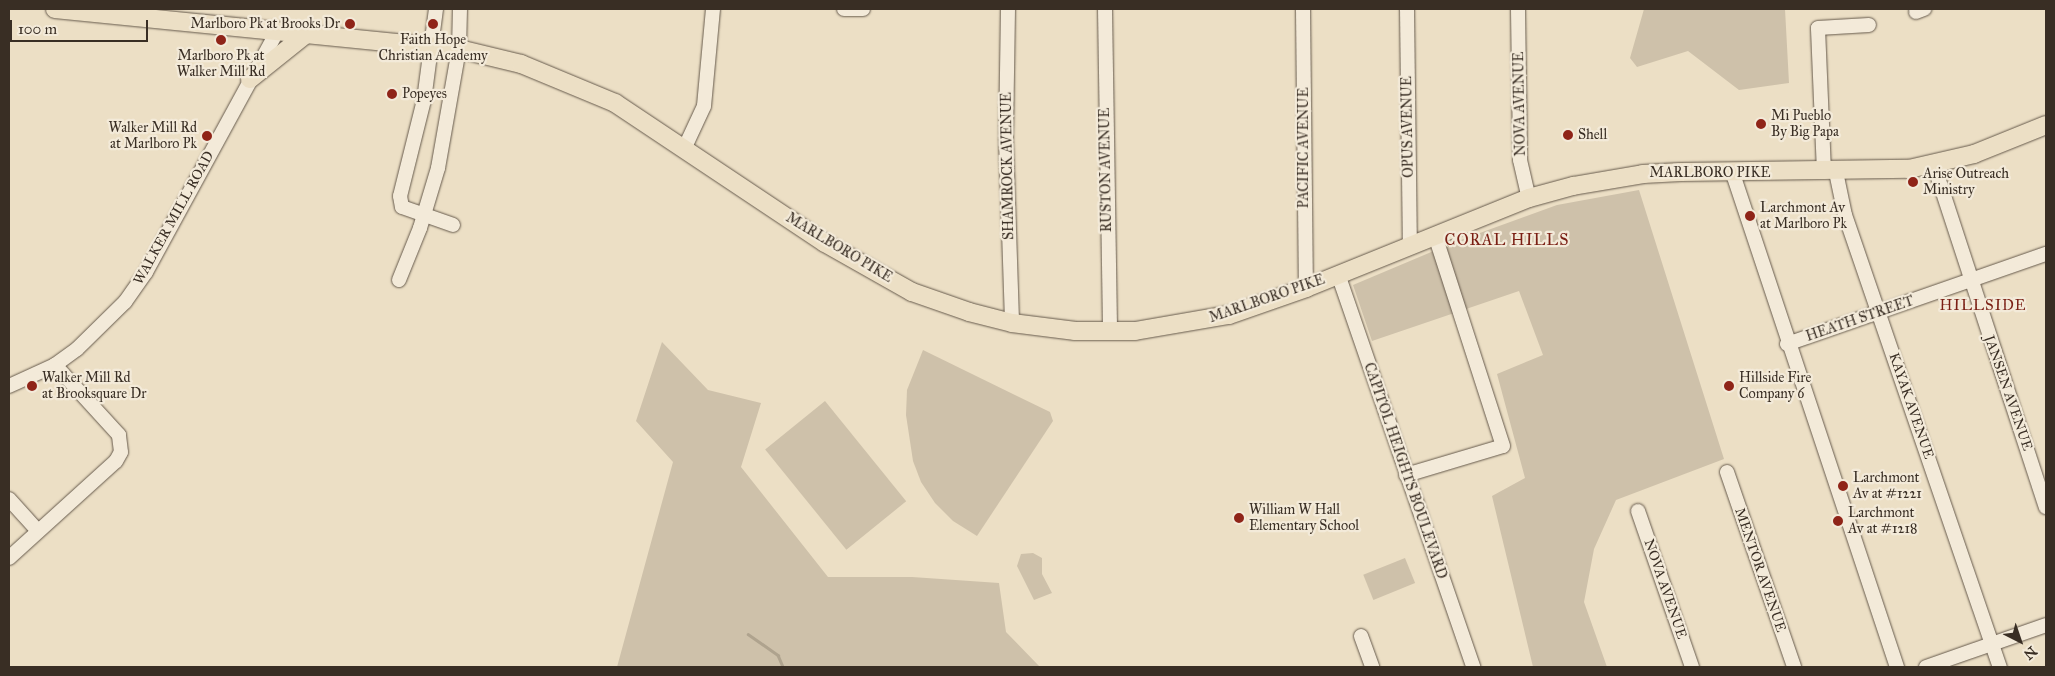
<!DOCTYPE html>
<style>
body{margin:0}
#map{position:relative;width:2055px;height:676px;overflow:hidden;background:#ecdfc5;font-family:"IM FELL Great Primer",serif}
div>[style]{position:absolute}
.green>*{inset:0;background:#cec1aa;transform-origin:0 0}
.stream>*{height:2.5px;margin:-1.25px;padding:0 1.25px;transform-origin:1.25px;border-radius:1.25px;background:#afa38e}
.roads{filter:drop-shadow(0 0 1px #665a4c) drop-shadow(0 0 1px #665a4c)}
.minor>*{height:14px;margin:-7px;padding:0 7px;transform-origin:7px;border-radius:7px;background:#f3ead9}
.major>*{height:18px;margin:-9px;padding:0 9px;transform-origin:9px;border-radius:9px;background:#ecdfc5}
.dots>*{width:14px;height:14px;translate:-50% -50%;box-sizing:border-box;border:2px solid #f3ead9;border-radius:50%}
span{translate:-50% -50%;white-space:nowrap;text-align:center;line-height:1.15;-webkit-text-stroke:4.5px #f3ead9;paint-order:stroke}
.poi-label{font-size:14px;color:#392e24}
.right{translate:-100% -50%;text-align:right}
.left{translate:0 -50%;text-align:left}
.street-label{font-size:14px;color:#392e24}
.neighbourhood-label{font-size:15px;color:#7a1f14;letter-spacing:1px}
.quarter-label{font-size:16px;color:#7a1f14;letter-spacing:1px}
.frame{position:absolute;inset:0;border:10px solid #392e24;pointer-events:none}
.north{position:absolute;left:1995px;top:616px;width:50px;height:50px;-webkit-text-stroke:4px #f3ead9;paint-order:stroke;rotate:139deg;font-size:14px;font-weight:700;line-height:20px;text-align:center;color:#392e24}
.north::after{content:'';display:block;margin:auto;width:18px;height:22px;background:#392e24;clip-path:polygon(50% 0,100% 100%,50% 72%,0 100%)}
.scale{position:absolute;left:10px;top:20px;width:138px;height:22px;box-sizing:border-box;border:2px solid #392e24;border-top:0;padding-left:6px;font-size:15px;line-height:18px;white-space:nowrap;color:#392e24;-webkit-text-stroke:4px #f3ead9;paint-order:stroke}
</style>
<div id="map">
<div class="green">
<i style="clip-path:polygon(1644px 9px,1785px 9px,1789px 83px,1739px 90px,1688px 51px,1637px 67px,1630px 58px)"></i>
<i style="clip-path:polygon(1639px 190px,1724px 459px,1616px 500px,1594px 549px,1584px 602px,1607px 667px,1533px 667px,1492px 496px,1525px 478px,1497px 374px,1543px 355px,1519px 291px,1372px 341px,1353px 285px,1455px 242px,1557px 205px)"></i>
<i style="clip-path:polygon(662px 342px,708px 390px,761px 403px,741px 467px,828px 577px,912px 577px,999px 583px,1006px 632px,1040px 667px,617px 667px,673px 462px,636px 421px)"></i>
<i style="clip-path:polygon(923px 350px,1050px 412px,1053px 421px,977px 536px,953px 521px,935px 503px,921px 482px,913px 461px,906px 415px,907px 390px)"></i>
<i style="left:825px;top:401px;width:129px;height:77px;rotate:51deg"></i>
<i style="clip-path:polygon(1033px 553px,1042px 558px,1042px 574px,1052px 593px,1034px 600px,1017px 566px,1021px 554px)"></i>
<i style="left:1405px;top:558px;width:27px;height:45px;rotate:68deg"></i>
</div>
<div class="stream">
<i style="left:748px;top:634px;width:37px;rotate:35deg"></i>
<i style="left:778px;top:655px;width:13px;rotate:67deg"></i>
</div>
<div class="roads">
<div class="minor">
<i style="left:436px;top:9px;width:92px;rotate:97.5deg"></i>
<i style="left:424px;top:100px;width:99px;rotate:104deg"></i>
<i style="left:400px;top:196px;width:11px;rotate:80deg"></i>
<i style="left:402px;top:207px;width:54px;rotate:19.4deg"></i>
<i style="left:844px;top:9px;width:19px"></i>
<i style="left:1008px;top:9px;width:131px;rotate:90.9deg"></i>
<i style="left:1006px;top:140px;width:183px;rotate:88.1deg"></i>
<i style="left:1105px;top:9px;width:322px;rotate:89.1deg"></i>
<i style="left:1303px;top:9px;width:279px;rotate:89.4deg"></i>
<i style="left:1407px;top:9px;width:237px;rotate:89.3deg"></i>
<i style="left:1518px;top:9px;width:151px;rotate:89.2deg"></i>
<i style="left:1520px;top:160px;width:39px;rotate:77deg"></i>
<i style="left:1916px;top:12px;width:9px;rotate:-21deg"></i>
<i style="left:685px;top:147px;width:45px;rotate:-65.1deg"></i>
<i style="left:704px;top:106px;width:97px;rotate:-84.7deg"></i>
<i style="left:1934px;top:165px;width:360px;rotate:71.9deg"></i>
<i style="left:1824px;top:172px;width:144px;rotate:-92.4deg"></i>
<i style="left:1818px;top:28px;width:51px;rotate:-3.4deg"></i>
<i style="left:1836px;top:172px;width:44px;rotate:78.2deg"></i>
<i style="left:1845px;top:215px;width:478px;rotate:71.1deg"></i>
<i style="left:1733px;top:174px;width:520px;rotate:71.6deg"></i>
<i style="left:1338px;top:274px;width:416px;rotate:71deg"></i>
<i style="left:399px;top:280px;width:56px;rotate:-68deg"></i>
<i style="left:420px;top:228px;width:63px;rotate:-73.3deg"></i>
<i style="left:438px;top:168px;width:121px;rotate:-80deg"></i>
<i style="left:459px;top:49px;width:40px;rotate:-88.6deg"></i>
<i style="left:1787px;top:344px;width:274px;rotate:-19.2deg"></i>
<i style="left:9px;top:386px;width:51px;rotate:-24.5deg"></i>
<i style="left:55px;top:365px;width:27px;rotate:-36deg"></i>
<i style="left:77px;top:349px;width:67px;rotate:-44.4deg"></i>
<i style="left:125px;top:302px;width:37px;rotate:-55deg"></i>
<i style="left:146px;top:272px;width:273px;rotate:-61.4deg"></i>
<i style="left:1727px;top:472px;width:206px;rotate:71deg"></i>
<i style="left:1406px;top:475px;width:101px;rotate:-16.6deg"></i>
<i style="left:1503px;top:446px;width:221px;rotate:-107.9deg"></i>
<i style="left:9px;top:499px;width:43px;rotate:47.8deg"></i>
<i style="left:1638px;top:511px;width:165px;rotate:70.9deg"></i>
<i style="left:9px;top:558px;width:144px;rotate:-42.2deg"></i>
<i style="left:116px;top:461px;width:10px;rotate:-61deg"></i>
<i style="left:121px;top:452px;width:17px;rotate:-97deg"></i>
<i style="left:119px;top:435px;width:95px;rotate:-132.4deg"></i>
<i style="left:1361px;top:636px;width:33px;rotate:70deg"></i>
<i style="left:1926px;top:667px;width:127px;rotate:-19.3deg"></i>
</div>
<div class="major">
<i style="left:55px;top:9px;width:406px;rotate:5.7deg"></i>
<i style="left:459px;top:49px;width:64px;rotate:13.6deg"></i>
<i style="left:521px;top:64px;width:102px;rotate:22.5deg"></i>
<i style="left:615px;top:103px;width:252px;rotate:33.7deg"></i>
<i style="left:825px;top:243px;width:100px;rotate:29.4deg"></i>
<i style="left:912px;top:292px;width:60px;rotate:19.3deg"></i>
<i style="left:969px;top:312px;width:44px;rotate:14.3deg"></i>
<i style="left:1012px;top:323px;width:64px;rotate:7.2deg"></i>
<i style="left:1075px;top:331px;width:60px"></i>
<i style="left:1135px;top:331px;width:95px;rotate:-9.7deg"></i>
<i style="left:1229px;top:315px;width:82px;rotate:-19.3deg"></i>
<i style="left:1306px;top:288px;width:240px;rotate:-22deg"></i>
<i style="left:1529px;top:198px;width:46px;rotate:-15.3deg"></i>
<i style="left:1573px;top:186px;width:71px;rotate:-9.7deg"></i>
<i style="left:1643px;top:174px;width:38px;rotate:-3deg"></i>
<i style="left:1681px;top:172px;width:228px;rotate:-0.8deg"></i>
<i style="left:1909px;top:169px;width:67px;rotate:-13deg"></i>
<i style="left:1974px;top:154px;width:78px;rotate:-21.9deg"></i>
<i style="left:250px;top:79px;width:70px;rotate:-38.7deg"></i>
</div>
</div>
<div class="dots">
<i style="left:350px;top:24px;background:#8f2418"></i>
<i style="left:433px;top:24px;background:#8f2418"></i>
<i style="left:221px;top:40px;background:#8f2418"></i>
<i style="left:392px;top:94px;background:#8f2418"></i>
<i style="left:1761px;top:124px;background:#8f2418"></i>
<i style="left:1568px;top:135px;background:#8f2418"></i>
<i style="left:207px;top:136px;background:#8f2418"></i>
<i style="left:1913px;top:182px;background:#8f2418"></i>
<i style="left:1750px;top:216px;background:#8f2418"></i>
<i style="left:32px;top:386px;background:#8f2418"></i>
<i style="left:1729px;top:386px;background:#8f2418"></i>
<i style="left:1843px;top:486px;background:#8f2418"></i>
<i style="left:1239px;top:518px;background:#8f2418"></i>
<i style="left:1838px;top:521px;background:#8f2418"></i>
</div>
<div class="poi-label">
<span class="right" style="left:340px;top:24px">Marlboro Pk at Brooks Dr</span>
<span style="left:433px;top:48px">Faith Hope<br>Christian Academy</span>
<span style="left:221px;top:64px">Marlboro Pk at<br>Walker Mill Rd</span>
<span class="left" style="left:402px;top:94px">Popeyes</span>
<span class="left" style="left:1771px;top:124px">Mi Pueblo<br>By Big Papa</span>
<span class="right" style="left:197px;top:136px">Walker Mill Rd<br>at Marlboro Pk</span>
<span class="left" style="left:1578px;top:135px">Shell</span>
<span class="left" style="left:1923px;top:182px">Arise Outreach<br>Ministry</span>
<span class="left" style="left:1760px;top:216px">Larchmont Av<br>at Marlboro Pk</span>
<span class="left" style="left:42px;top:386px">Walker Mill Rd<br>at Brooksquare Dr</span>
<span class="left" style="left:1739px;top:386px">Hillside Fire<br>Company 6</span>
<span class="left" style="left:1853px;top:486px">Larchmont<br>Av at #1221</span>
<span class="left" style="left:1249px;top:518px">William W Hall<br>Elementary School</span>
<span class="left" style="left:1848px;top:521px">Larchmont<br>Av at #1218</span>
</div>
<div class="street-label">
<span style="left:1520px;top:104px;rotate:-91deg">NOVA AVENUE</span>
<span style="left:1408px;top:127px;rotate:-91deg">OPUS AVENUE</span>
<span style="left:1304px;top:148px;rotate:-90deg">PACIFIC AVENUE</span>
<span style="left:1008px;top:166px;rotate:-91deg">SHAMROCK AVENUE</span>
<span style="left:1106px;top:170px;rotate:-91deg">RUSTON AVENUE</span>
<span style="left:1710px;top:173px">MARLBORO PIKE</span>
<span style="left:174px;top:218px;rotate:-61deg">WALKER MILL ROAD</span>
<span style="left:839px;top:248px;rotate:31deg">MARLBORO PIKE</span>
<span style="left:1267px;top:299px;rotate:-19deg">MARLBORO PIKE</span>
<span style="left:1860px;top:319px;rotate:-19deg">HEATH STREET</span>
<span style="left:2008px;top:393px;rotate:71deg">JANSEN AVENUE</span>
<span style="left:1911px;top:406px;rotate:71deg">KAYAK AVENUE</span>
<span style="left:1405px;top:471px;rotate:71deg">CAPITOL HEIGHTS BOULEVARD</span>
<span style="left:1760px;top:570px;rotate:71deg">MENTOR AVENUE</span>
<span style="left:1665px;top:589px;rotate:71deg">NOVA AVENUE</span>
</div>
<div class="neighbourhood-label">
<span style="left:1983px;top:306px">HILLSIDE</span>
</div>
<div class="quarter-label">
<span style="left:1507px;top:240px">CORAL HILLS</span>
</div>
<div class="frame"></div>
<div class="north">N</div>
<div class="scale">100 m</div>
</div>
